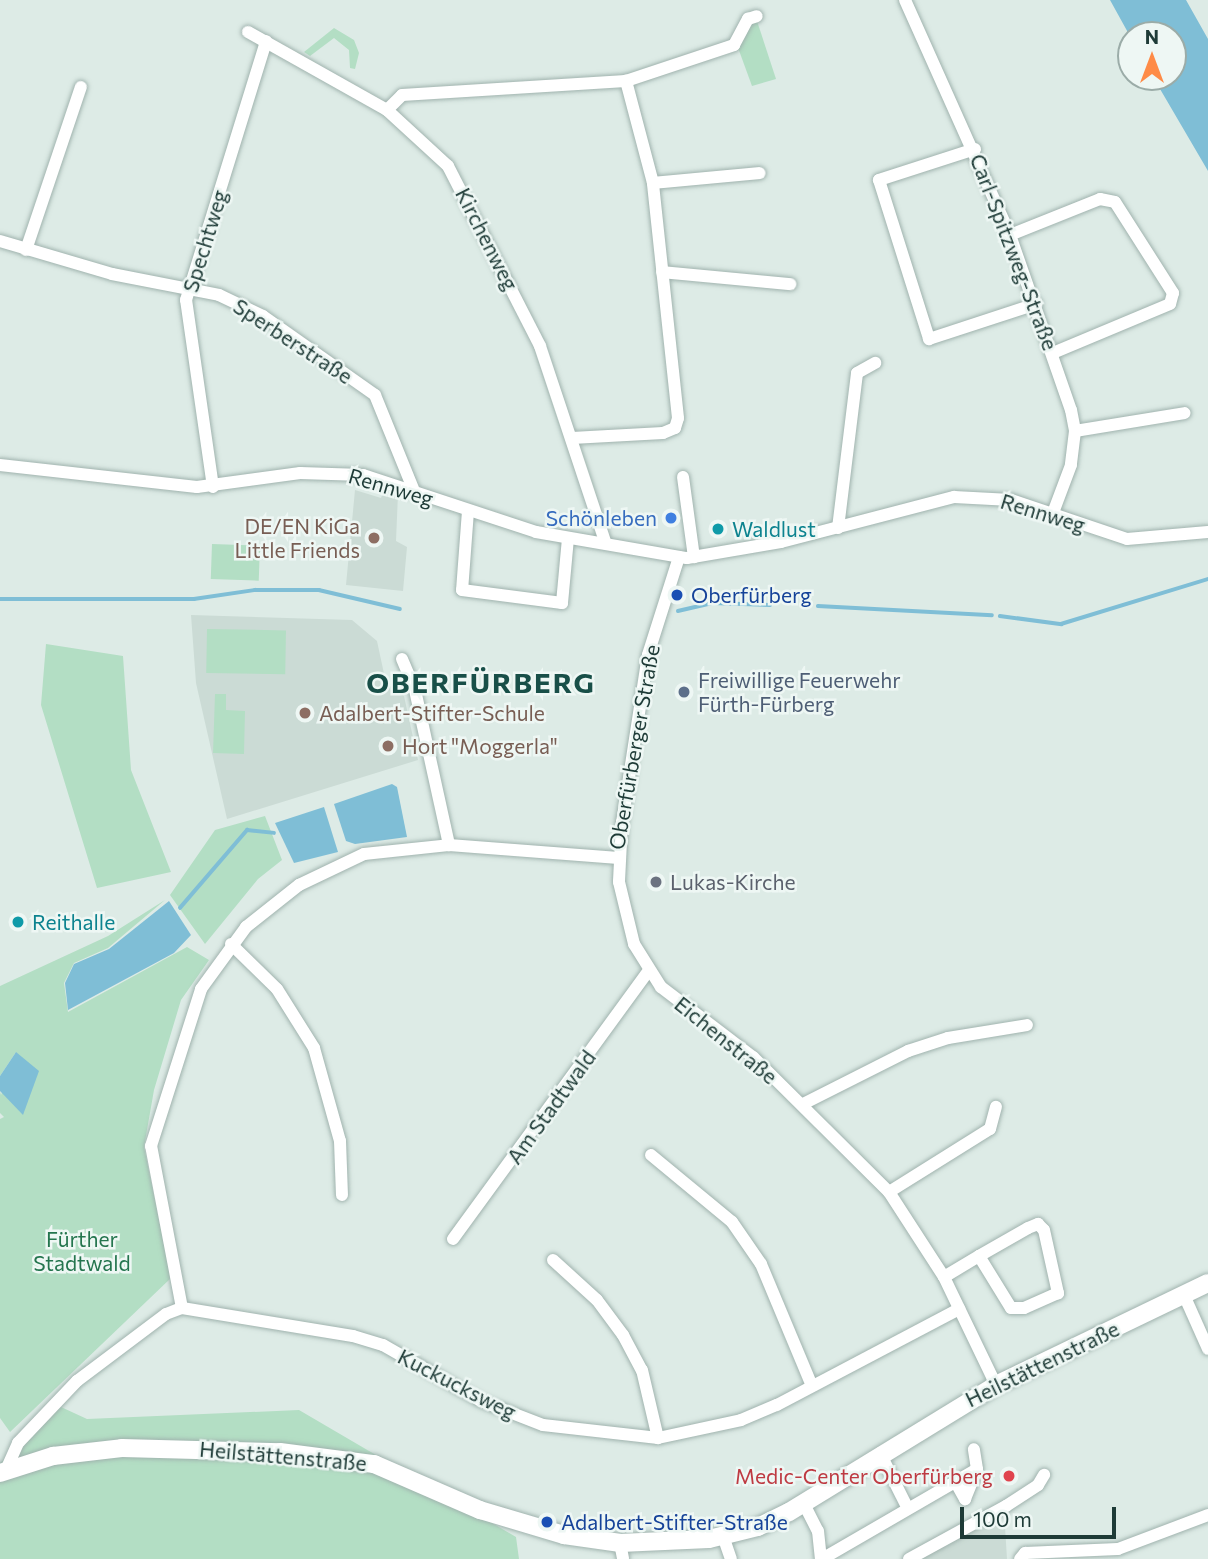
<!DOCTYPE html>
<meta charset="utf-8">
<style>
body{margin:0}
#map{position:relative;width:1208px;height:1559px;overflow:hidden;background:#ddebe6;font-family:Commissioner,sans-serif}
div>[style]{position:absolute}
.built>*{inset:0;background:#cbdbd5}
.green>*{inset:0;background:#b3dec4;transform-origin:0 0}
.water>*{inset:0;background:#7fbed6}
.stream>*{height:3.5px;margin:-1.75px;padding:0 1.75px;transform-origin:1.75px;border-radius:1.75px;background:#7fbed6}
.roads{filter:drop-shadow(0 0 2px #a0b3ae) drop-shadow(0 0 2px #a0b3ae)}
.street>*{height:12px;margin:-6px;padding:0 6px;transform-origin:6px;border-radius:6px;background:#fff}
.secondary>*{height:18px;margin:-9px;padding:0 9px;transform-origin:9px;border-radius:9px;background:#fff}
.dots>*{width:19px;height:19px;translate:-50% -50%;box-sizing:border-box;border:4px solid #eef7f4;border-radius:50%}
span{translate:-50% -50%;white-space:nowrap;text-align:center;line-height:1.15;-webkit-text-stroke:5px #eef7f4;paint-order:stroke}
.street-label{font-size:21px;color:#1e3b37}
.shop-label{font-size:21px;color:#366cbe}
.right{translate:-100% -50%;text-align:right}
.education-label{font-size:21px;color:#785e54}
.left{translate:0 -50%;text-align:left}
.culture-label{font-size:21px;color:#0d838f}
.transit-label{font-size:21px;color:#164399}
.service-label{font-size:21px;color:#4e5e75}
.worship-label{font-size:21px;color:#5b616d}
.park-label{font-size:21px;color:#24754e}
.health-label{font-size:21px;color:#be3a42}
.district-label{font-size:28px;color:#184f48;font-weight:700;letter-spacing:2px}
.north{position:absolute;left:1117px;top:21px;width:70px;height:70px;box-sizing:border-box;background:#eef7f4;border:2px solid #9baca8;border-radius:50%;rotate:0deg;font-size:19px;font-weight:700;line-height:28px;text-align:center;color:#1e3b37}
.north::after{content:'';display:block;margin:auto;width:24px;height:32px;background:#fe8b47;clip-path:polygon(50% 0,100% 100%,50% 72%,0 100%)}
.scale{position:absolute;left:960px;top:1507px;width:156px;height:32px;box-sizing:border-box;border:4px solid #1e3b37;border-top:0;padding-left:9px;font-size:21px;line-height:24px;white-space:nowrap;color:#1e3b37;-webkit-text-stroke:5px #eef7f4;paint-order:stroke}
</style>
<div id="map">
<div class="built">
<i style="clip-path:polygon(355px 490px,381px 498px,384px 490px,398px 494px,396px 541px,407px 547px,403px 591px,346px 585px)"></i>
<i style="clip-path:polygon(191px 615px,352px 620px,377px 641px,386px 683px,404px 696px,418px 760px,227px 819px,196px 683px)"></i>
<i style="clip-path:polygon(995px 1516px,1005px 1527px,1007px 1559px,918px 1559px)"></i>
</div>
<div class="green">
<i style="clip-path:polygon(757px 21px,776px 79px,752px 86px,737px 45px,749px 24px)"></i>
<i style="clip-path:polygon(334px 28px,354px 40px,359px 53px,355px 69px,350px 68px,349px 50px,334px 38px,310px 56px,304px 52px)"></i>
<i style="left:212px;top:544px;width:48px;height:35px;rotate:2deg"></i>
<i style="left:207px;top:629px;width:79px;height:44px;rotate:1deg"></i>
<i style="clip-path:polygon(46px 644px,123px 656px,131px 770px,171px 872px,97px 888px,41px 705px)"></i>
<i style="clip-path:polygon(215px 694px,226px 694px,226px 710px,245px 711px,244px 754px,213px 753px)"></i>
<i style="clip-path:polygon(265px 816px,282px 860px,258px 879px,205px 944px,170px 895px,215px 830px)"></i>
<i style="clip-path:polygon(165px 900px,108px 948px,74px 963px,64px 983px,68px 1012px,187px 947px,209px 960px,181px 1000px,154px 1090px,144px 1147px,171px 1278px,10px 1432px,0 1418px,0 1119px,4px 1117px,0 1113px,0 1091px,1px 1095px,16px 1052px,0 1076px,0 986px,108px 936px)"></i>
<i style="clip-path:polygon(61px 1407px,87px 1419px,299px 1410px,516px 1537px,519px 1559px,0 1559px,0 1463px)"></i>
</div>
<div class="water">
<i style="clip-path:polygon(1110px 0,1186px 0,1208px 39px,1208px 171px,1153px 77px,1173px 77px,1173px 35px,1131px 38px)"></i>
<i style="clip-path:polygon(392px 784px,397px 787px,407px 837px,355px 844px,346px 841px,334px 804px)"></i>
<i style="clip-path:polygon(324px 807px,338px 852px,294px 863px,275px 823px)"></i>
<i style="clip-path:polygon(169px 901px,191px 935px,174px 953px,68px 1010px,65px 983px,74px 964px,109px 949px)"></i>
<i style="clip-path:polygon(16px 1052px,39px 1071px,23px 1115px,0 1091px,0 1076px)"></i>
</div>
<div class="stream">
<i style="left:0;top:599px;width:194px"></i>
<i style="left:194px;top:599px;width:62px;rotate:-8.4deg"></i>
<i style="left:255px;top:590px;width:64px"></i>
<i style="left:319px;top:590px;width:83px;rotate:13.2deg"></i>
<i style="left:818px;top:606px;width:174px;rotate:3deg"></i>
<i style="left:678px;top:611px;width:36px;rotate:-13deg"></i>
<i style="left:713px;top:603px;width:57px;rotate:2deg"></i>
<i style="left:1000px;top:616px;width:62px;rotate:7.5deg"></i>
<i style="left:1061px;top:624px;width:154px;rotate:-17deg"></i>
<i style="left:180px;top:908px;width:103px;rotate:-49.3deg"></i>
<i style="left:247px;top:830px;width:27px;rotate:6deg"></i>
</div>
<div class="roads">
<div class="street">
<i style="left:905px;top:0;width:257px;rotate:65.9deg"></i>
<i style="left:1010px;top:235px;width:185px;rotate:70.8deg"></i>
<i style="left:1071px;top:410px;width:21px;rotate:79deg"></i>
<i style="left:1075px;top:431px;width:34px;rotate:97deg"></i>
<i style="left:1071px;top:465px;width:51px;rotate:110.6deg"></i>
<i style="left:248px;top:32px;width:159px;rotate:29.3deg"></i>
<i style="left:387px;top:110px;width:83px;rotate:42.6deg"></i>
<i style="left:448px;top:166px;width:202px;rotate:62.9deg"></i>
<i style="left:540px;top:346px;width:206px;rotate:71.6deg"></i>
<i style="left:387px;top:110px;width:21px;rotate:-45deg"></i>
<i style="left:402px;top:95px;width:224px;rotate:-3.6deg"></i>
<i style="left:626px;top:81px;width:114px;rotate:-18.4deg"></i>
<i style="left:734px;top:45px;width:30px;rotate:-62deg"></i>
<i style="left:748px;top:19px;width:9px;rotate:-18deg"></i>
<i style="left:975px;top:149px;width:101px;rotate:162.1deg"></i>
<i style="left:879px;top:180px;width:167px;rotate:72.5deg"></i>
<i style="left:929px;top:339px;width:113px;rotate:-18.1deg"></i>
<i style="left:653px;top:183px;width:107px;rotate:-5.3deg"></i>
<i style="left:1010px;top:235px;width:97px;rotate:-21.8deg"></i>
<i style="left:1100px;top:199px;width:15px;rotate:11deg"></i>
<i style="left:1115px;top:202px;width:108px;rotate:57.5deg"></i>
<i style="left:1173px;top:293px;width:11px;rotate:105deg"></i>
<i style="left:1170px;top:304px;width:127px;rotate:157.3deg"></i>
<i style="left:0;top:241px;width:117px;rotate:16.4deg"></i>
<i style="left:112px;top:274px;width:109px;rotate:11.1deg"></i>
<i style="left:219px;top:295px;width:49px;rotate:25.5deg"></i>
<i style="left:263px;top:316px;width:137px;rotate:35.2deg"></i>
<i style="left:375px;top:395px;width:104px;rotate:67.9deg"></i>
<i style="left:26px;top:250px;width:172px;rotate:-71.4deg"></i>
<i style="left:662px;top:272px;width:129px;rotate:5.4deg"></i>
<i style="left:1075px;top:431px;width:111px;rotate:-9.3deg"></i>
<i style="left:572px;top:438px;width:91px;rotate:-3.1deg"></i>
<i style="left:663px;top:433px;width:13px;rotate:-23deg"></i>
<i style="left:675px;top:428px;width:10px;rotate:-73deg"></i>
<i style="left:678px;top:418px;width:236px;rotate:-96.1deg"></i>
<i style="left:653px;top:183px;width:106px;rotate:-104.8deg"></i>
<i style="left:0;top:465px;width:198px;rotate:6.4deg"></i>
<i style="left:197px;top:487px;width:104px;rotate:-7.7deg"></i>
<i style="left:300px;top:473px;width:63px;rotate:1.8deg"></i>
<i style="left:363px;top:475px;width:182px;rotate:18.2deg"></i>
<i style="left:536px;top:532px;width:153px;rotate:9.8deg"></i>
<i style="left:687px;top:558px;width:95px;rotate:-9.7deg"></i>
<i style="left:781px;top:542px;width:179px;rotate:-14.6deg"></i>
<i style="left:954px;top:497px;width:57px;rotate:3deg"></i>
<i style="left:1011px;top:500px;width:122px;rotate:18.6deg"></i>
<i style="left:1127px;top:539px;width:81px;rotate:-4.9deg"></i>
<i style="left:683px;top:477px;width:81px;rotate:82.2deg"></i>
<i style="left:213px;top:487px;width:189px;rotate:-98.2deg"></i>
<i style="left:186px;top:300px;width:271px;rotate:-72.8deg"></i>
<i style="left:468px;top:511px;width:79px;rotate:94.3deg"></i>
<i style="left:462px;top:590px;width:101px;rotate:7.4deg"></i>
<i style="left:562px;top:603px;width:65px;rotate:-84.7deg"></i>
<i style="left:838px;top:528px;width:156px;rotate:-83deg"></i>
<i style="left:857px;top:373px;width:21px;rotate:-29deg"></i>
<i style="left:679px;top:557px;width:103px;rotate:107.6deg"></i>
<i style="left:648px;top:655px;width:169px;rotate:98.8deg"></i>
<i style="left:622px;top:822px;width:60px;rotate:92.9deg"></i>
<i style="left:619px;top:882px;width:64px;rotate:76.4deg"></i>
<i style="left:634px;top:944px;width:51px;rotate:57.9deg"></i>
<i style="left:661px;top:987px;width:116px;rotate:37.3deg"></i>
<i style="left:753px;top:1057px;width:192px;rotate:44.8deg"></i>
<i style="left:889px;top:1192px;width:101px;rotate:57.1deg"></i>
<i style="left:944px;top:1277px;width:120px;rotate:64.3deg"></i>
<i style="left:402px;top:659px;width:34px;rotate:67deg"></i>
<i style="left:415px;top:690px;width:159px;rotate:77.6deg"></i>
<i style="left:231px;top:944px;width:64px;rotate:44.4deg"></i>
<i style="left:277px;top:989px;width:70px;rotate:57.9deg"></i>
<i style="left:314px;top:1048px;width:97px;rotate:74.4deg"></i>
<i style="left:340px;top:1141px;width:54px;rotate:87.9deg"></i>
<i style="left:803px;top:1104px;width:118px;rotate:-26.8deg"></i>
<i style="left:908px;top:1051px;width:42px;rotate:-18deg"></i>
<i style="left:948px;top:1038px;width:80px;rotate:-9.3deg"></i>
<i style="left:651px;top:1155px;width:105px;rotate:39.6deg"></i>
<i style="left:732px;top:1222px;width:51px;rotate:55.4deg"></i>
<i style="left:761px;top:1264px;width:132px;rotate:67.3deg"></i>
<i style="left:889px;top:1192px;width:119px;rotate:-32deg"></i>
<i style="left:990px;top:1129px;width:23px;rotate:-75deg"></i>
<i style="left:453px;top:1239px;width:331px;rotate:-53.9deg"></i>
<i style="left:553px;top:1260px;width:59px;rotate:42.3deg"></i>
<i style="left:597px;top:1300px;width:44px;rotate:53.4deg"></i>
<i style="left:623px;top:1335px;width:40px;rotate:62deg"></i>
<i style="left:642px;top:1370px;width:70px;rotate:76.8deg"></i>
<i style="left:944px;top:1277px;width:41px;rotate:-31deg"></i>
<i style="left:979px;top:1256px;width:56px;rotate:-29.7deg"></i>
<i style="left:1028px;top:1228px;width:11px;rotate:-22deg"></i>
<i style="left:1038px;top:1224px;width:8px;rotate:45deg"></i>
<i style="left:1044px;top:1230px;width:65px;rotate:77.5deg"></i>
<i style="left:1058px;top:1293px;width:37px;rotate:156deg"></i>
<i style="left:1024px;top:1308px;width:13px;rotate:180deg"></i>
<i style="left:1011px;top:1308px;width:61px;rotate:-121.6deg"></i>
<i style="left:1184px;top:1295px;width:59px;rotate:66deg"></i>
<i style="left:182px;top:1308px;width:165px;rotate:-100.8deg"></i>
<i style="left:151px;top:1146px;width:165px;rotate:-72.3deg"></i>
<i style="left:201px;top:989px;width:77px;rotate:-54deg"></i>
<i style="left:246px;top:927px;width:68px;rotate:-38.4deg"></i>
<i style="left:299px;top:885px;width:72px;rotate:-25.5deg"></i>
<i style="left:364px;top:854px;width:85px;rotate:-6deg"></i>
<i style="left:449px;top:845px;width:170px;rotate:4.4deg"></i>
<i style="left:880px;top:1453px;width:60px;rotate:63.4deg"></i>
<i style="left:6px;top:1470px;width:30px;rotate:-66deg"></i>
<i style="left:18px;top:1443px;width:86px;rotate:-46.4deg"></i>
<i style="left:77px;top:1381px;width:111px;rotate:-37deg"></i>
<i style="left:166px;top:1314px;width:17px;rotate:-21deg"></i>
<i style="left:182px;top:1308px;width:173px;rotate:9.3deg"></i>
<i style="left:353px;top:1336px;width:31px;rotate:17deg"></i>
<i style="left:383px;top:1345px;width:113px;rotate:29.7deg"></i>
<i style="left:481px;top:1401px;width:66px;rotate:21.2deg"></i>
<i style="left:543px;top:1425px;width:116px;rotate:6.4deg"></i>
<i style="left:658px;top:1438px;width:85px;rotate:-12.2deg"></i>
<i style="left:741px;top:1420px;width:39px;rotate:-23deg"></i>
<i style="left:777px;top:1405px;width:206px;rotate:-27.8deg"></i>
<i style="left:955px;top:1481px;width:21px;rotate:61deg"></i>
<i style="left:965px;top:1499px;width:32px;rotate:-68deg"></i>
<i style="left:804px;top:1504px;width:30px;rotate:63deg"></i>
<i style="left:818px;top:1531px;width:28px;rotate:84deg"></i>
<i style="left:723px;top:1536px;width:24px;rotate:71deg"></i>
<i style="left:620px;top:1543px;width:16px;rotate:79deg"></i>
<i style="left:822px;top:1559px;width:179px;rotate:-30.1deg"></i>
<i style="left:977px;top:1469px;width:20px;rotate:-99deg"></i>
<i style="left:909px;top:1559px;width:111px;rotate:-28.7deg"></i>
<i style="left:1006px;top:1506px;width:38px;rotate:-33deg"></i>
<i style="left:1038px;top:1485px;width:12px;rotate:-59deg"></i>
<i style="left:1020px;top:1559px;width:8px;rotate:-50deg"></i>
<i style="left:1025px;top:1553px;width:93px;rotate:-2.5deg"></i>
<i style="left:1118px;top:1549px;width:96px;rotate:-20.7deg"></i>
</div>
<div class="secondary">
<i style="left:0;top:1473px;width:56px;rotate:-17.8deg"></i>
<i style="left:53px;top:1456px;width:69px;rotate:-6.6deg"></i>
<i style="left:122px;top:1448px;width:158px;rotate:1.5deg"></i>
<i style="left:280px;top:1452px;width:95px;rotate:7.3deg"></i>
<i style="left:374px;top:1464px;width:116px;rotate:23.5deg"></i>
<i style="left:480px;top:1510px;width:88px;rotate:16.6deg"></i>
<i style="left:564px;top:1535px;width:57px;rotate:8.1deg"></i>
<i style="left:620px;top:1543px;width:89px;rotate:-2.6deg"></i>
<i style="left:709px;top:1539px;width:50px;rotate:-13.8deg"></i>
<i style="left:758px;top:1527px;width:34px;rotate:-26deg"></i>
<i style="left:789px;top:1512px;width:243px;rotate:-31.5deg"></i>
<i style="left:996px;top:1385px;width:235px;rotate:-25.7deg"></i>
</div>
</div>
<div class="dots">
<i style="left:671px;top:518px;background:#3f7fe0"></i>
<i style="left:718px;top:529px;background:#0f9aa8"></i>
<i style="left:374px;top:538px;background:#8d6e63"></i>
<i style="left:677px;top:595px;background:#1a4fb4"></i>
<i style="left:684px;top:692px;background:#5c6f8a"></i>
<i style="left:305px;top:713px;background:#8d6e63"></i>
<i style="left:388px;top:746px;background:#8d6e63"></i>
<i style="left:656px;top:882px;background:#6b7280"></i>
<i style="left:18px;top:922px;background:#0f9aa8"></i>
<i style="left:1009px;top:1476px;background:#e0444e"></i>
<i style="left:547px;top:1522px;background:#1a4fb4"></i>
</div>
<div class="street-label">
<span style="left:487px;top:239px;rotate:63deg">Kirchenweg</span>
<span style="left:205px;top:241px;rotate:-73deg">Spechtweg</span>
<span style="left:1014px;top:252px;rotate:69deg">Carl-Spitzweg-Straße</span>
<span style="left:293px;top:341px;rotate:33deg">Sperberstraße</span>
<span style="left:391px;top:487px;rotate:16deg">Rennweg</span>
<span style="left:1043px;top:513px;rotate:17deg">Rennweg</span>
<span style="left:634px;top:747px;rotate:-80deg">Oberfürberger Straße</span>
<span style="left:726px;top:1040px;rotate:39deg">Eichenstraße</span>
<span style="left:551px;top:1107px;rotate:-54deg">Am Stadtwald</span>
<span style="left:1042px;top:1364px;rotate:-26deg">Heilstättenstraße</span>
<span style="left:457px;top:1384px;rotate:27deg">Kuckucksweg</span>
<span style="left:283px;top:1456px;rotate:5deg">Heilstättenstraße</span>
</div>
<div class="shop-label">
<span class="right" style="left:657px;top:518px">Schönleben</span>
</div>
<div class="education-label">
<span class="right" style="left:360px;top:538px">DE/EN KiGa<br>Little Friends</span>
<span class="left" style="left:319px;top:713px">Adalbert-Stifter-Schule</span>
<span class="left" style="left:402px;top:746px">Hort "Moggerla"</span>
</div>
<div class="culture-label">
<span class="left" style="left:732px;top:529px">Waldlust</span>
<span class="left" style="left:32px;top:922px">Reithalle</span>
</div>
<div class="transit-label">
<span class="left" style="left:691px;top:595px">Oberfürberg</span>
<span class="left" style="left:561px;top:1522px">Adalbert-Stifter-Straße</span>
</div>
<div class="service-label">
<span class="left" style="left:698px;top:692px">Freiwillige Feuerwehr<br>Fürth-Fürberg</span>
</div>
<div class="worship-label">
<span class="left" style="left:670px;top:882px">Lukas-Kirche</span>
</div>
<div class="park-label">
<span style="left:82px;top:1251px">Fürther<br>Stadtwald</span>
</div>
<div class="health-label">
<span class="right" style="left:993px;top:1476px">Medic-Center Oberfürberg</span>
</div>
<div class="district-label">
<span style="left:481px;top:682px">OBERFÜRBERG</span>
</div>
<div class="north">N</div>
<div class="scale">100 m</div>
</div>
